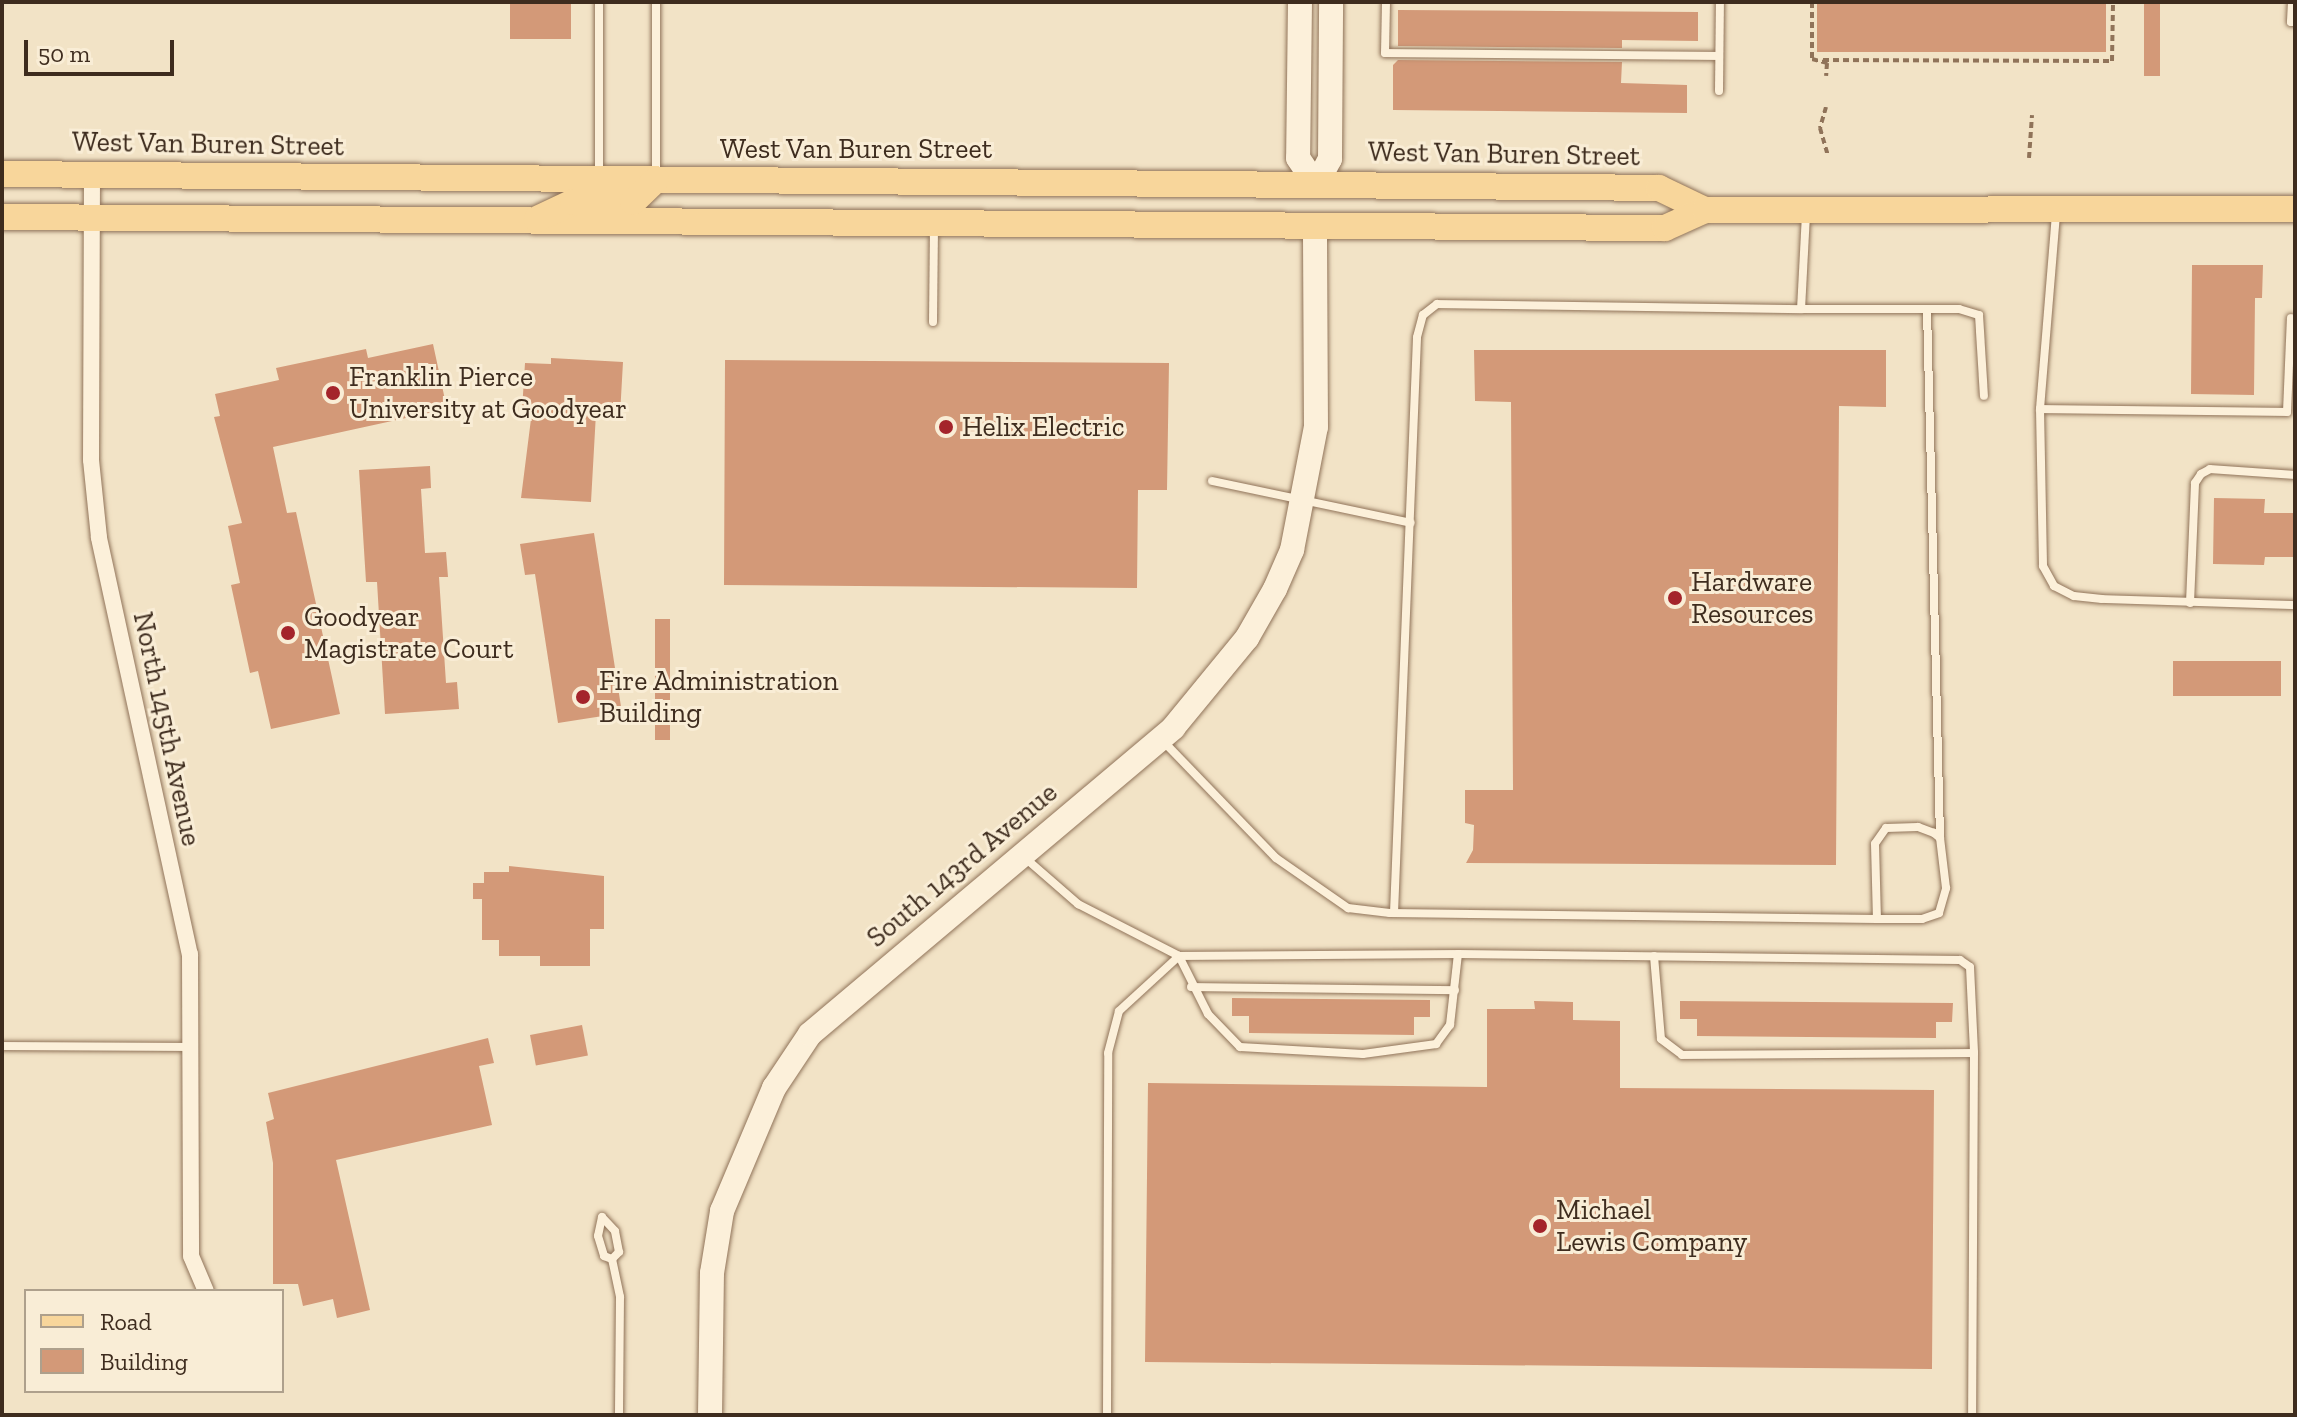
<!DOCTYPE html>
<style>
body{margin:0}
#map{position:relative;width:2297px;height:1417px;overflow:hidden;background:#f2e3c6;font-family:"Zilla Slab",serif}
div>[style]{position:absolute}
.building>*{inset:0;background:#d39978;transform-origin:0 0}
.path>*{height:4px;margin-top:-2px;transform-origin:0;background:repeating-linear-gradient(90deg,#907359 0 6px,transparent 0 10px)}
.roads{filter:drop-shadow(0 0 2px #907359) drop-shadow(0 0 2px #907359)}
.lane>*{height:8px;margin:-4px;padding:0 4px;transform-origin:4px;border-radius:4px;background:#fcf0da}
.street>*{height:16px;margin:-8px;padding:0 8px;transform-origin:8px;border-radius:8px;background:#fcf0da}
.secondary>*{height:24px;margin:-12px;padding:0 12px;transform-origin:12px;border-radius:12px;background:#fcf0da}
.primary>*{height:26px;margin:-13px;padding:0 13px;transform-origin:13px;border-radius:13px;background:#f8d69b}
.dots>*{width:22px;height:22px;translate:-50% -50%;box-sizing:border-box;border:4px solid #f9edd6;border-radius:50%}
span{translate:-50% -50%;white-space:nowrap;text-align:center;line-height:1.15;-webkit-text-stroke:6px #f9edd6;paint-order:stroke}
.street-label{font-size:28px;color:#3e2c1e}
.poi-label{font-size:28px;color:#3e2c1e}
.left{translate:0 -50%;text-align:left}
.frame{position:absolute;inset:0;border:4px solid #3e2c1e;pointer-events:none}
.legend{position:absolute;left:24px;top:1289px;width:260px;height:104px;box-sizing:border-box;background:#f9edd6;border:2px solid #aea08c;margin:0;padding:10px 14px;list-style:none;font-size:24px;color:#3e2c1e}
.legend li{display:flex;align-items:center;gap:16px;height:40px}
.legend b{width:40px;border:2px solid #aea08c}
.scale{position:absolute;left:24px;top:40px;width:150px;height:36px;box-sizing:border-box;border:4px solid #3e2c1e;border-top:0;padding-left:10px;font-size:24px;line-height:28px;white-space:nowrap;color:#3e2c1e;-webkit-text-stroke:6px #f9edd6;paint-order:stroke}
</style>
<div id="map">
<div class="building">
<i style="left:510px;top:2px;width:61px;height:37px"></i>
<i style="left:1817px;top:2px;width:289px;height:50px"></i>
<i style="left:2144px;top:2px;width:16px;height:74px"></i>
<i style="clip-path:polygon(1398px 10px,1698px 12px,1698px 41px,1622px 40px,1622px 48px,1398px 46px)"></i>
<i style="clip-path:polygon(1398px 60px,1622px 62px,1621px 83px,1687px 85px,1687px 113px,1393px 110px,1393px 65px)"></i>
<i style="clip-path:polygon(2192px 265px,2263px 265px,2262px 298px,2255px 298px,2254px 395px,2191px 394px)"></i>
<i style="clip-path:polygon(433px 344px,447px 409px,273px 447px,287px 513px,296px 512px,340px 714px,271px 729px,258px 671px,250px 673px,231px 585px,240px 583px,228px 526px,242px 523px,214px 417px,220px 416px,215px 394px,279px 380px,276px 368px,366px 349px,368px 358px)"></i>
<i style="clip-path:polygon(1474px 350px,1886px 350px,1886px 407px,1839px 406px,1836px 865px,1466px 863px,1473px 850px,1474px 825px,1465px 823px,1465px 790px,1513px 790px,1511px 402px,1475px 401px)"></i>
<i style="clip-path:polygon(551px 358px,623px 362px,620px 415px,596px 413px,591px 502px,521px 498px,532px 411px,522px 410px,525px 363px,551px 364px)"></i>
<i style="clip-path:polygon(725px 360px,1169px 363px,1167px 490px,1138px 490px,1137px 588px,724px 585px)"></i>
<i style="clip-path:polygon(430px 466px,431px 488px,421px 489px,425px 553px,446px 552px,448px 577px,439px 577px,446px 683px,457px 682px,459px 709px,385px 714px,377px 582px,366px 582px,359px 470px)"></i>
<i style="clip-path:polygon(2214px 498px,2265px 499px,2264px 513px,2295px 513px,2295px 557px,2265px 557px,2264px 565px,2213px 564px)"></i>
<i style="clip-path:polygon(594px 533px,622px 713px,558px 723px,535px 574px,525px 575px,520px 544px)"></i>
<i style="left:655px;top:619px;width:15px;height:121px"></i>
<i style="left:2281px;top:661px;width:35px;height:108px;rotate:90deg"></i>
<i style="clip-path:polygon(509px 866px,604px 876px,604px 929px,590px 929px,590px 966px,540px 966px,540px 956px,499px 956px,499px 940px,482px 940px,482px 899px,473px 899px,473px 883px,484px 883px,484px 872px,509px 872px)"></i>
<i style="clip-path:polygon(1232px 998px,1430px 1000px,1430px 1017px,1414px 1017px,1414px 1035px,1249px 1033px,1249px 1016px,1232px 1016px)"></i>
<i style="clip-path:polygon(1534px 1001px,1573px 1002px,1573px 1020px,1620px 1021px,1620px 1088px,1934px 1090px,1932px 1369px,1145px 1362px,1148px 1083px,1487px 1087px,1487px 1009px,1535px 1009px)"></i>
<i style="clip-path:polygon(1680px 1001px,1953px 1003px,1952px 1022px,1936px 1022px,1936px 1038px,1697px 1036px,1697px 1019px,1680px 1019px)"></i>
<i style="left:582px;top:1025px;width:31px;height:53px;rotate:79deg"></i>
<i style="clip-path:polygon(488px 1038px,494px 1063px,479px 1066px,492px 1125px,336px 1160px,370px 1310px,337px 1318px,333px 1299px,303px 1306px,298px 1284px,273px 1284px,273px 1163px,266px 1122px,274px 1119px,268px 1093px)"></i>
</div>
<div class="path">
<i style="left:1812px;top:2px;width:57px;rotate:90deg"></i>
<i style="left:1812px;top:59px;width:16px;rotate:15deg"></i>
<i style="left:1827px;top:63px;width:13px;rotate:94deg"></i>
<i style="left:1823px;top:60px;width:289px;rotate:0.2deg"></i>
<i style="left:2112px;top:61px;width:59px;rotate:-89deg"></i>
<i style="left:1826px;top:107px;width:22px;rotate:106deg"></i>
<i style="left:1820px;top:128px;width:29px;rotate:74deg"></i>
<i style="left:2029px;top:158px;width:43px;rotate:-86deg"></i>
</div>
<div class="roads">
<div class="lane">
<i style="left:656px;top:2px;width:175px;rotate:90deg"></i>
<i style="left:1386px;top:2px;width:51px;rotate:91.1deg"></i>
<i style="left:1385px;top:53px;width:334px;rotate:0.5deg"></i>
<i style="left:2292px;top:2px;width:20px;rotate:93deg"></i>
<i style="left:2291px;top:22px;width:4px"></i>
<i style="left:1719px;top:91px;width:89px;rotate:-89.4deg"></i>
<i style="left:599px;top:177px;width:175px;rotate:-90deg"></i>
<i style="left:1806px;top:214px;width:95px;rotate:93deg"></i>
<i style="left:1801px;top:309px;width:158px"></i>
<i style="left:1959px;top:309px;width:21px;rotate:17deg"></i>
<i style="left:1979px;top:315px;width:81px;rotate:86.5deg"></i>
<i style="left:2056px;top:214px;width:196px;rotate:94.7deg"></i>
<i style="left:2040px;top:409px;width:247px;rotate:0.7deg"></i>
<i style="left:2287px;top:412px;width:94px;rotate:-87.6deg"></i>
<i style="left:1927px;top:309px;width:529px;rotate:88.59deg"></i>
<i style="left:933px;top:322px;width:95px;rotate:-89.4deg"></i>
<i style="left:2040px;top:409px;width:157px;rotate:88.9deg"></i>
<i style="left:2043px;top:566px;width:23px;rotate:61deg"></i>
<i style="left:2054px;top:586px;width:22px;rotate:27deg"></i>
<i style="left:2074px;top:596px;width:28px;rotate:6deg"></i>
<i style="left:2102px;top:599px;width:193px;rotate:1.8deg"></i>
<i style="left:1212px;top:481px;width:203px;rotate:11.9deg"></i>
<i style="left:2190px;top:603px;width:120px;rotate:-87.6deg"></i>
<i style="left:2195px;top:483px;width:11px;rotate:-56deg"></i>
<i style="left:2201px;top:474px;width:10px;rotate:-29deg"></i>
<i style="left:2210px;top:469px;width:85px;rotate:4deg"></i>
<i style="left:1164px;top:742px;width:161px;rotate:46deg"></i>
<i style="left:1276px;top:858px;width:88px;rotate:34.8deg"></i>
<i style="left:1348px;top:908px;width:42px;rotate:6.8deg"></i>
<i style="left:1390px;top:913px;width:487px;rotate:0.7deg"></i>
<i style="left:1877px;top:919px;width:45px"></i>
<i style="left:1922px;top:919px;width:18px;rotate:-19deg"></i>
<i style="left:1939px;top:913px;width:26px;rotate:-74deg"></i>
<i style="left:1946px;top:888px;width:50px;rotate:-96.8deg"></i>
<i style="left:1940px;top:838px;width:8px;rotate:-140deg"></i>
<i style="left:1934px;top:833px;width:17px;rotate:-159deg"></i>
<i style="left:1918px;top:827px;width:32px;rotate:178deg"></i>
<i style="left:1886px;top:828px;width:19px;rotate:125deg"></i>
<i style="left:1875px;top:844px;width:75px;rotate:88.5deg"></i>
<i style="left:1024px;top:857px;width:72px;rotate:41deg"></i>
<i style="left:1078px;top:904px;width:114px;rotate:27.2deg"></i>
<i style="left:1179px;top:956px;width:65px;rotate:63.4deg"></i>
<i style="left:1208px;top:1014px;width:46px;rotate:45.9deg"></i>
<i style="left:1240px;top:1047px;width:123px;rotate:3.3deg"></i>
<i style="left:1363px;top:1054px;width:74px;rotate:-7.8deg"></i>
<i style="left:1436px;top:1044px;width:24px;rotate:-54deg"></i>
<i style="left:1450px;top:1025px;width:71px;rotate:-83.6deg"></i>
<i style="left:1458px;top:954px;width:502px;rotate:0.68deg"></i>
<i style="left:1960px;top:960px;width:12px;rotate:35deg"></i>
<i style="left:1970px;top:967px;width:86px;rotate:87.3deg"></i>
<i style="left:1974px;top:1053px;width:362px;rotate:90.3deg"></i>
<i style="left:1394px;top:913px;width:576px;rotate:-87.71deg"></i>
<i style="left:1417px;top:337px;width:23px;rotate:-75deg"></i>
<i style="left:1423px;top:315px;width:18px;rotate:-38deg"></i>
<i style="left:1437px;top:304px;width:364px;rotate:0.8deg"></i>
<i style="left:1654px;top:956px;width:83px;rotate:85.2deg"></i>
<i style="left:1661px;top:1039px;width:26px;rotate:37deg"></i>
<i style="left:1682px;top:1055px;width:292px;rotate:-0.4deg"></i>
<i style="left:1191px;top:987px;width:264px;rotate:0.7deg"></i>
<i style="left:2px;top:1046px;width:190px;rotate:0.3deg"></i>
<i style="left:612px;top:1259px;width:10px;rotate:-45deg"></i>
<i style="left:619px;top:1252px;width:21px;rotate:-101deg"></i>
<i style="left:615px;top:1231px;width:19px;rotate:-133deg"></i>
<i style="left:602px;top:1217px;width:19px;rotate:102deg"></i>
<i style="left:598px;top:1236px;width:21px;rotate:73deg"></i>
<i style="left:604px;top:1256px;width:9px;rotate:21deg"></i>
<i style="left:612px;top:1259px;width:39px;rotate:78deg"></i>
<i style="left:620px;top:1297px;width:118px;rotate:90.5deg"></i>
<i style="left:1107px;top:1415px;width:362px;rotate:-89.8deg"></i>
<i style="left:1108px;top:1053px;width:43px;rotate:-75.3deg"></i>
<i style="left:1119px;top:1011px;width:81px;rotate:-42.5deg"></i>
<i style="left:1179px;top:956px;width:279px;rotate:-0.4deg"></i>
</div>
<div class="street">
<i style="left:92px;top:175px;width:285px;rotate:90.2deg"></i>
<i style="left:91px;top:460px;width:78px;rotate:84.1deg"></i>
<i style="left:99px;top:538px;width:426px;rotate:77.7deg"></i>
<i style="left:190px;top:954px;width:302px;rotate:89.8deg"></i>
<i style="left:191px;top:1256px;width:38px;rotate:67deg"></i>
</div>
<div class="secondary">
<i style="left:1300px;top:2px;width:156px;rotate:90.7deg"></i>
<i style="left:1298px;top:158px;width:32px;rotate:56deg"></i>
<i style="left:1316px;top:185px;width:30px;rotate:-62deg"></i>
<i style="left:1330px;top:159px;width:157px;rotate:-89.6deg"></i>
<i style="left:710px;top:1415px;width:142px;rotate:-89.2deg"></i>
<i style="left:712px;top:1273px;width:63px;rotate:-80.8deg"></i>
<i style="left:722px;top:1211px;width:134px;rotate:-67.1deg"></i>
<i style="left:774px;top:1088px;width:65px;rotate:-56.3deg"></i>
<i style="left:810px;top:1034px;width:475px;rotate:-40.1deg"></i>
<i style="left:1173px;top:728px;width:117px;rotate:-50.6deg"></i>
<i style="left:1247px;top:638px;width:56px;rotate:-60.3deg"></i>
<i style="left:1275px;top:589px;width:43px;rotate:-66.4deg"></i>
<i style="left:1292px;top:550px;width:125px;rotate:-79deg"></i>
<i style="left:1316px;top:427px;width:199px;rotate:-90.3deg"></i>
</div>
<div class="primary">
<i style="left:2px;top:174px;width:1657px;rotate:0.48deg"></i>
<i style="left:1659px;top:188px;width:51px;rotate:25.6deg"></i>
<i style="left:2px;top:217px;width:1663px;rotate:0.38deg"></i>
<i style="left:1665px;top:228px;width:44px;rotate:-24.2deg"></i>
<i style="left:1705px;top:210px;width:590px;rotate:-0.1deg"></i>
<i style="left:537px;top:219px;width:40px;rotate:-25deg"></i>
<i style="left:573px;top:202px;width:60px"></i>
<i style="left:633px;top:202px;width:32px;rotate:-44deg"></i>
</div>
</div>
<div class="dots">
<i style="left:333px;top:393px;background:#a4242b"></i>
<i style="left:946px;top:427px;background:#a4242b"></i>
<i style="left:1675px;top:598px;background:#a4242b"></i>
<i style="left:288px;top:633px;background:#a4242b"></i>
<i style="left:583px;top:697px;background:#a4242b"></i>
<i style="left:1540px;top:1226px;background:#a4242b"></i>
</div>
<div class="street-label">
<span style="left:208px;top:144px;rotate:1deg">West Van Buren Street</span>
<span style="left:856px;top:149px">West Van Buren Street</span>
<span style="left:1504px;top:154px;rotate:1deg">West Van Buren Street</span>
<span style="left:167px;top:729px;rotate:78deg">North 145th Avenue</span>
<span style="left:962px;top:865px;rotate:-40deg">South 143rd Avenue</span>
</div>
<div class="poi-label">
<span class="left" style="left:349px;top:393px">Franklin Pierce<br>University at Goodyear</span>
<span class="left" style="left:962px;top:427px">Helix Electric</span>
<span class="left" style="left:1691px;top:598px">Hardware<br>Resources</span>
<span class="left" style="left:304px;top:633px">Goodyear<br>Magistrate Court</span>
<span class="left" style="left:599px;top:697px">Fire Administration<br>Building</span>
<span class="left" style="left:1556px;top:1226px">Michael<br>Lewis Company</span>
</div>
<div class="frame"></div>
<ul class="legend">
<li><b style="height:10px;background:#f8d69b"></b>Road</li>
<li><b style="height:22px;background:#d39978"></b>Building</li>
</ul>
<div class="scale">50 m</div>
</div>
